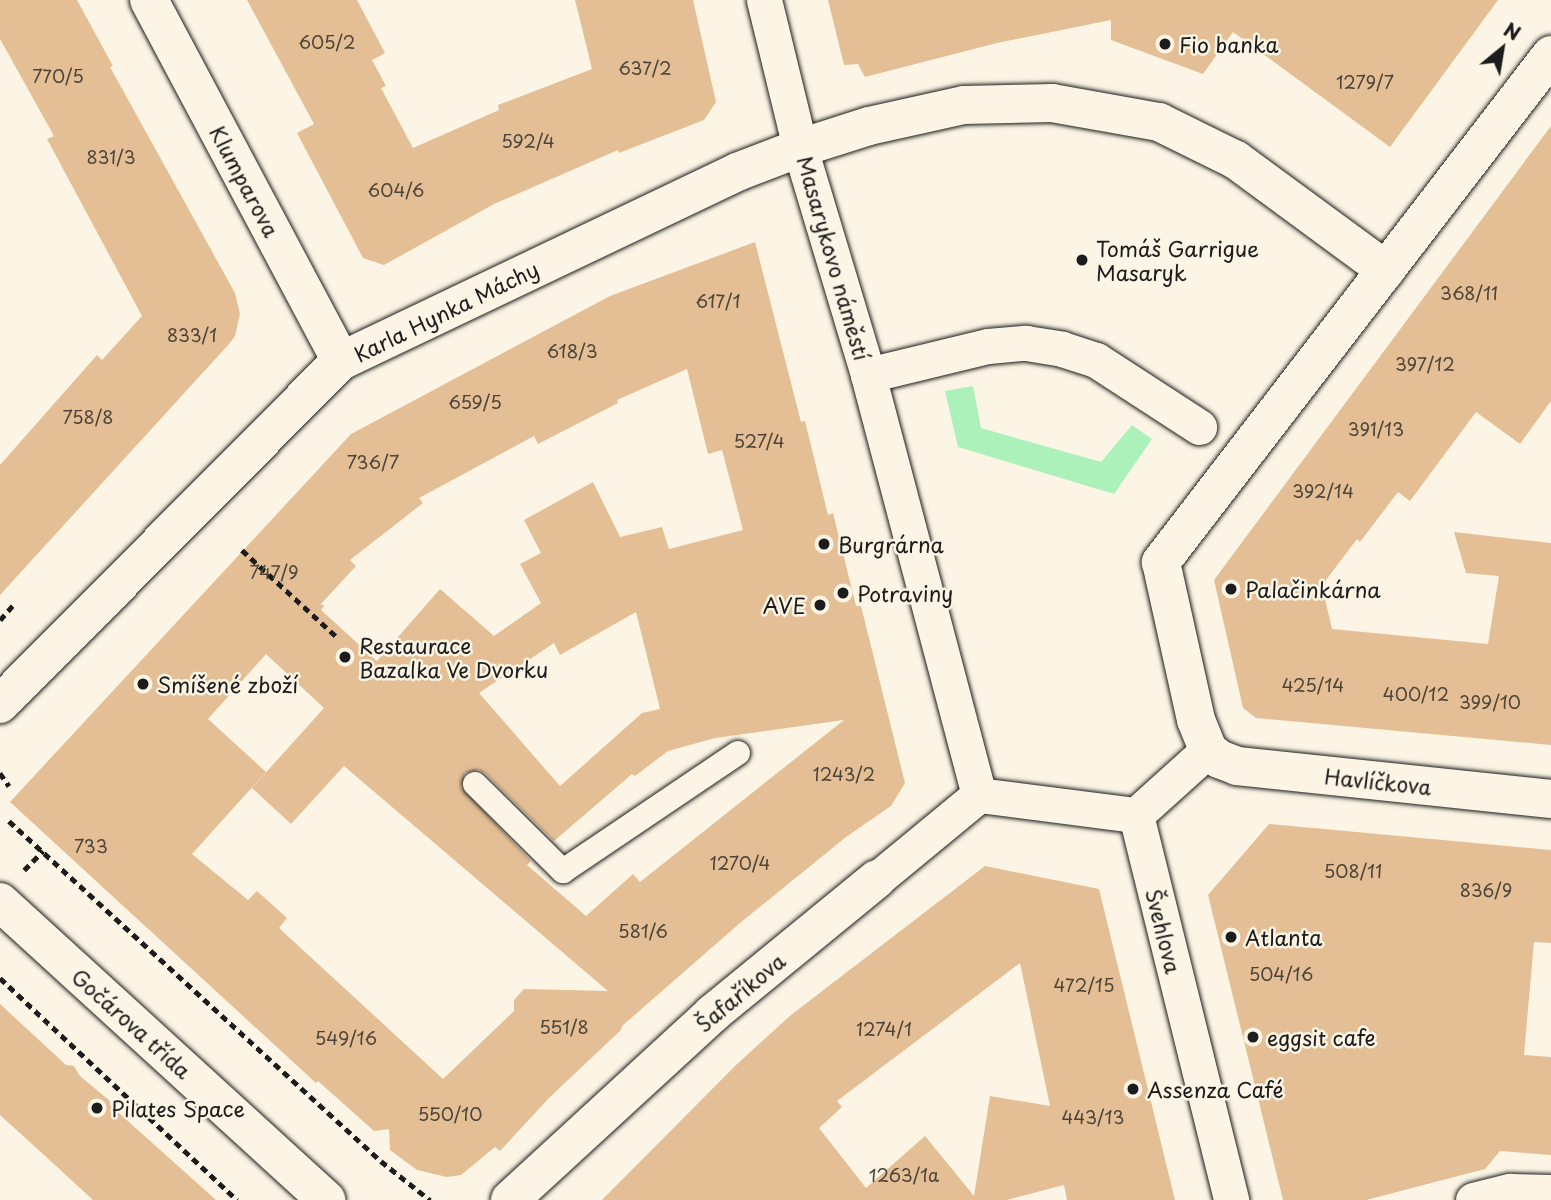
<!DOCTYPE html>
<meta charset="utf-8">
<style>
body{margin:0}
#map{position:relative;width:1551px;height:1200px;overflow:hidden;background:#fcf5e5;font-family:"Playpen Sans",sans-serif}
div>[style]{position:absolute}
.green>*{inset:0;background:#acf0ba}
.building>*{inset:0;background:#e4bf95}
.path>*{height:4.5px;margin-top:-2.25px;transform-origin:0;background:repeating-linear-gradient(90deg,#1c1c1c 0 7px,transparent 0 12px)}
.roads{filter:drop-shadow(0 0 2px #1c1c1c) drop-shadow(0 0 2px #1c1c1c)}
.service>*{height:24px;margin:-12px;padding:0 12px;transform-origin:12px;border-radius:12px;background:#fcf5e5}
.pedestrian>*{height:35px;margin:-17.5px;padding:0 17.5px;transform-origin:17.5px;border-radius:17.5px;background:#fcf5e5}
.minor>*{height:38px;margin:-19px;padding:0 19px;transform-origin:19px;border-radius:19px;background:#fcf5e5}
.tertiary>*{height:38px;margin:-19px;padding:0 19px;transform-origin:19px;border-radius:19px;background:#fcf5e5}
.dots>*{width:19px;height:19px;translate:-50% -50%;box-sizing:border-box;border:4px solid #fcf5e5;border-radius:50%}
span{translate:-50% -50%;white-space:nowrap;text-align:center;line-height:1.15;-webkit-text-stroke:5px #fcf5e5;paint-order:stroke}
.number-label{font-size:18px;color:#4e453a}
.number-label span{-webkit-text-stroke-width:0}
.poi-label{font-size:21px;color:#1c1c1c}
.left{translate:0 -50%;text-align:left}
.right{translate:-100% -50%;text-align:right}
.street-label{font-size:21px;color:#1c1c1c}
.north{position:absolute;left:1467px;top:14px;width:70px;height:70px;-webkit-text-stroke:5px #fcf5e5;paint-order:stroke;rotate:30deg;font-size:19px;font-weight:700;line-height:28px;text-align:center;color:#1c1c1c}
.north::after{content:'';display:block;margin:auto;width:24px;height:32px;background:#1c1c1c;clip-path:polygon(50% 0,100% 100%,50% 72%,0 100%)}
</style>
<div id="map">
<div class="green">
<i style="clip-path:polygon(973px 386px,981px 428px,1101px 462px,1132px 425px,1152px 439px,1114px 494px,958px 447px,945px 391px)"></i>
</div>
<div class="building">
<i style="clip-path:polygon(0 0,77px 0,113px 66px,110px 67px,235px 293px,240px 314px,235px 336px,229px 344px,0 595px,0 465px,97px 355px,102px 360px,142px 316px,47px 139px,54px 136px,0 39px)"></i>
<i style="clip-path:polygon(247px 0,357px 0,385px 53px,372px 60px,386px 86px,381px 88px,413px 148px,499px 110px,498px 105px,592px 69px,575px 0,693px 0,716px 102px,704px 120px,619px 153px,618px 150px,494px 204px,384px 265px,363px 258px,297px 133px,314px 124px)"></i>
<i style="clip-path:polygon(828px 0,1498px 0,1390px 147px,1233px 32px,1203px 74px,1111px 40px,1111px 20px,997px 43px,865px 77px,858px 64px,844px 65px)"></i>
<i style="clip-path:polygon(1551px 126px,1551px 401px,1520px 444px,1476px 412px,1410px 501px,1398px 492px,1360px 542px,1357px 539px,1326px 580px,1325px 599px,1332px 629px,1488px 644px,1499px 576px,1466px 573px,1454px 532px,1551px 543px,1551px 745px,1256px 718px,1243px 708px,1214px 580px)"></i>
<i style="clip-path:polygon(evenodd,755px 242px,801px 422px,805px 421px,828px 515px,833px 513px,856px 606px,861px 606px,905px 783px,891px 806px,846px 837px,740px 923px,622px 1026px,621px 1030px,549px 1098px,500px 1151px,495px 1147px,461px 1175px,447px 1177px,417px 1170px,390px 1150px,389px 1129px,374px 1131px,318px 1081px,316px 1083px,10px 802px,351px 434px,610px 296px,755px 242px,687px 369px,708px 454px,722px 450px,743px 530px,669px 549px,662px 527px,620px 537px,593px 482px,524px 520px,541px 553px,520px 564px,541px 603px,494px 636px,440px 589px,377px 661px,321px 610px,324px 606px,321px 604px,356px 566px,350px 560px,423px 503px,419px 498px,534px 436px,538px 444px,618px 403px,617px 400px,687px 369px,755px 242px,636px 612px,660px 709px,642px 713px,560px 786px,479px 693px,554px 643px,560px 655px,636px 612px,755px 242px,266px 654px,324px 708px,252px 788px,291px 824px,344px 766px,608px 991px,524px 989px,514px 1000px,514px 1011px,443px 1079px,279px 928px,287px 918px,257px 891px,248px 900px,192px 854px,266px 772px,208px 719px,266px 654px,755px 242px,844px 720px,640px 882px,633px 874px,586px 916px,527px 865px,531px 861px,461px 787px,465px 773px,478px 770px,485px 773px,554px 841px,632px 774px,635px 776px,668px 751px,715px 738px,844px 720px)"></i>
<i style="clip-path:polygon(1269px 824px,1551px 850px,1551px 943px,1534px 942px,1524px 1055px,1551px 1057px,1551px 1155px,1500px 1151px,1485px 1169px,1366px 1200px,1283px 1200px,1208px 895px)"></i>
<i style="clip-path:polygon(evenodd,985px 866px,1099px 889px,1175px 1200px,1067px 1200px,1064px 1185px,1006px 1200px,602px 1200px,736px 1065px,791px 1015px,985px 866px,1020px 963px,1050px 1106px,990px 1096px,974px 1196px,925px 1136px,866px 1188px,819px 1128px,842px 1107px,837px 1101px,1020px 963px)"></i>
<i style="clip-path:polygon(0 1004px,66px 1065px,74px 1066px,80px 1076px,110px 1101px,110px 1105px,216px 1200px,93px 1200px,43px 1154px,0 1115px)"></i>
</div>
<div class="path">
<i style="left:242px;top:550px;width:130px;rotate:42.5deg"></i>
<i style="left:0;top:620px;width:23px;rotate:-49deg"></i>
<i style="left:0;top:773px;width:16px;rotate:55deg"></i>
<i style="left:9px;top:821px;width:504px;rotate:42.43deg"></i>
<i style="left:381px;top:1161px;width:63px;rotate:38.5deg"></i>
<i style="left:24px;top:870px;width:27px;rotate:-45deg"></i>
<i style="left:0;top:978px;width:325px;rotate:43.1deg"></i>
</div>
<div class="roads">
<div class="service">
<i style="left:475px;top:784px;width:124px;rotate:44.7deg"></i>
<i style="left:563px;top:871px;width:211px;rotate:-34deg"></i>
</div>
<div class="pedestrian">
<i style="left:764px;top:0;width:152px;rotate:76.3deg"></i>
<i style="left:800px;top:148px;width:237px;rotate:73.3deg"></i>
<i style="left:868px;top:375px;width:434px;rotate:75.2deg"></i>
<i style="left:868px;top:375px;width:123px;rotate:-13.6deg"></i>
<i style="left:988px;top:346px;width:38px;rotate:-5deg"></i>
<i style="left:1026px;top:343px;width:36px;rotate:9deg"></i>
<i style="left:1062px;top:349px;width:36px;rotate:18deg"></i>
<i style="left:1096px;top:360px;width:123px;rotate:33deg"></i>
<i style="left:979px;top:795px;width:158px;rotate:7.3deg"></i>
<i style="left:1136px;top:815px;width:397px;rotate:76.1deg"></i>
<i style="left:1136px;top:815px;width:97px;rotate:-42.1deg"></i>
<i style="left:877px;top:879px;width:132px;rotate:-39.5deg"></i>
<i style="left:1473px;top:1200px;width:38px;rotate:-14deg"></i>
<i style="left:1510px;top:1191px;width:41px;rotate:1.4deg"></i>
</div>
<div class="minor">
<i style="left:149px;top:0;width:409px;rotate:62deg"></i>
<i style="left:1551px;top:55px;width:640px;rotate:127.57deg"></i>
<i style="left:1161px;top:562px;width:162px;rotate:77.5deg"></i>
<i style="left:1196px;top:720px;width:32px;rotate:68deg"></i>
<i style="left:1208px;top:750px;width:14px;rotate:39deg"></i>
<i style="left:1219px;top:759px;width:19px;rotate:21deg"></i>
<i style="left:1237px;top:766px;width:316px;rotate:6deg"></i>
<i style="left:0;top:704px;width:484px;rotate:-45.2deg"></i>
<i style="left:341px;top:361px;width:439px;rotate:-25.5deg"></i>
<i style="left:737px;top:172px;width:67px;rotate:-20.9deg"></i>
<i style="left:800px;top:148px;width:72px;rotate:-17.7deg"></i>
<i style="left:869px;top:126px;width:97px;rotate:-12.5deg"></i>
<i style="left:964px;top:105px;width:88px;rotate:-1.3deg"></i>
<i style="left:1052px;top:103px;width:109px;rotate:10.1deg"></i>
<i style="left:1159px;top:122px;width:86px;rotate:26.3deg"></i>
<i style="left:1236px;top:160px;width:186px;rotate:36.3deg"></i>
<i style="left:510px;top:1200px;width:275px;rotate:-42.6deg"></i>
<i style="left:712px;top:1014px;width:213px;rotate:-39.3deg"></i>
</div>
<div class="tertiary">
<i style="left:0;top:902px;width:442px;rotate:42.4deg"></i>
</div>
</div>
<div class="dots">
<i style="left:1165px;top:44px;background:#1c1c1c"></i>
<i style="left:1082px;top:260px;background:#1c1c1c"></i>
<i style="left:824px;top:544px;background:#1c1c1c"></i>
<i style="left:1231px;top:589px;background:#1c1c1c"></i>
<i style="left:843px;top:593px;background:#1c1c1c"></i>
<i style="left:820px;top:605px;background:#1c1c1c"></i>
<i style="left:345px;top:657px;background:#1c1c1c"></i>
<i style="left:143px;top:684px;background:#1c1c1c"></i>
<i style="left:1231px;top:937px;background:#1c1c1c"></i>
<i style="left:1253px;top:1037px;background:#1c1c1c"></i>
<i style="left:1133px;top:1089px;background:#1c1c1c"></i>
<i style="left:97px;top:1108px;background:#1c1c1c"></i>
</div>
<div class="number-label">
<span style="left:327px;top:42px">605/2</span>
<span style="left:645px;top:68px">637/2</span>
<span style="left:58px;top:76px">770/5</span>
<span style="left:1365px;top:82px">1279/7</span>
<span style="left:528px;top:141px">592/4</span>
<span style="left:111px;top:157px">831/3</span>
<span style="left:396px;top:190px">604/6</span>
<span style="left:1469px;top:293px">368/11</span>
<span style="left:718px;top:301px">617/1</span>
<span style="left:192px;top:335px">833/1</span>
<span style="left:572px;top:351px">618/3</span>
<span style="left:1425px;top:364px">397/12</span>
<span style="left:475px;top:402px">659/5</span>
<span style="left:88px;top:417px">758/8</span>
<span style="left:1376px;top:429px">391/13</span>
<span style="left:759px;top:441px">527/4</span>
<span style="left:373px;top:462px">736/7</span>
<span style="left:1323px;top:491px">392/14</span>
<span style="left:274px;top:572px">747/9</span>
<span style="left:1313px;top:685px">425/14</span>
<span style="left:1416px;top:694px">400/12</span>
<span style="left:1490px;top:702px">399/10</span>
<span style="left:844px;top:774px">1243/2</span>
<span style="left:91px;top:846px">733</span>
<span style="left:740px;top:863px">1270/4</span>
<span style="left:1353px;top:871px">508/11</span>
<span style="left:1486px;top:890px">836/9</span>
<span style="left:643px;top:931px">581/6</span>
<span style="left:1281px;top:974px">504/16</span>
<span style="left:1084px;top:985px">472/15</span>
<span style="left:564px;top:1027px">551/8</span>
<span style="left:884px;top:1029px">1274/1</span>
<span style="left:346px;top:1038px">549/16</span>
<span style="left:450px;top:1114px">550/10</span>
<span style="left:1093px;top:1117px">443/13</span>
<span style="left:904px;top:1175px">1263/1a</span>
</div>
<div class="poi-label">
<span class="left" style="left:1179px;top:44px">Fio banka</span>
<span class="left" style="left:1096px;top:260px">Tomáš Garrigue<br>Masaryk</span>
<span class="left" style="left:838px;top:544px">Burgrárna</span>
<span class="left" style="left:1245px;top:589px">Palačinkárna</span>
<span class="left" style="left:857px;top:593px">Potraviny</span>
<span class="right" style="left:806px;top:605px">AVE</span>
<span class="left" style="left:359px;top:657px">Restaurace<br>Bazalka Ve Dvorku</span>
<span class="left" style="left:157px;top:684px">Smíšené zboží</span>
<span class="left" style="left:1245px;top:937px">Atlanta</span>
<span class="left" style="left:1267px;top:1037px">eggsit cafe</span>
<span class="left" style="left:1147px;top:1089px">Assenza Café</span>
<span class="left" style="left:111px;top:1108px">Pilates Space</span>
</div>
<div class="street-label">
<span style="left:245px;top:181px;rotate:62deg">Klumparova</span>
<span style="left:834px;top:258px;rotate:74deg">Masarykovo náměstí</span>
<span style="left:446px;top:311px;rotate:-26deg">Karla Hynka Máchy</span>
<span style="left:1378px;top:781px;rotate:6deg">Havlíčkova</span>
<span style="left:1164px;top:931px;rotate:76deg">Švehlova</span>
<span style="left:740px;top:992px;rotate:-40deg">Šafaříkova</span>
<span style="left:132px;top:1023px;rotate:42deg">Gočárova třída</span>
</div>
<div class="north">N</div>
</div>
